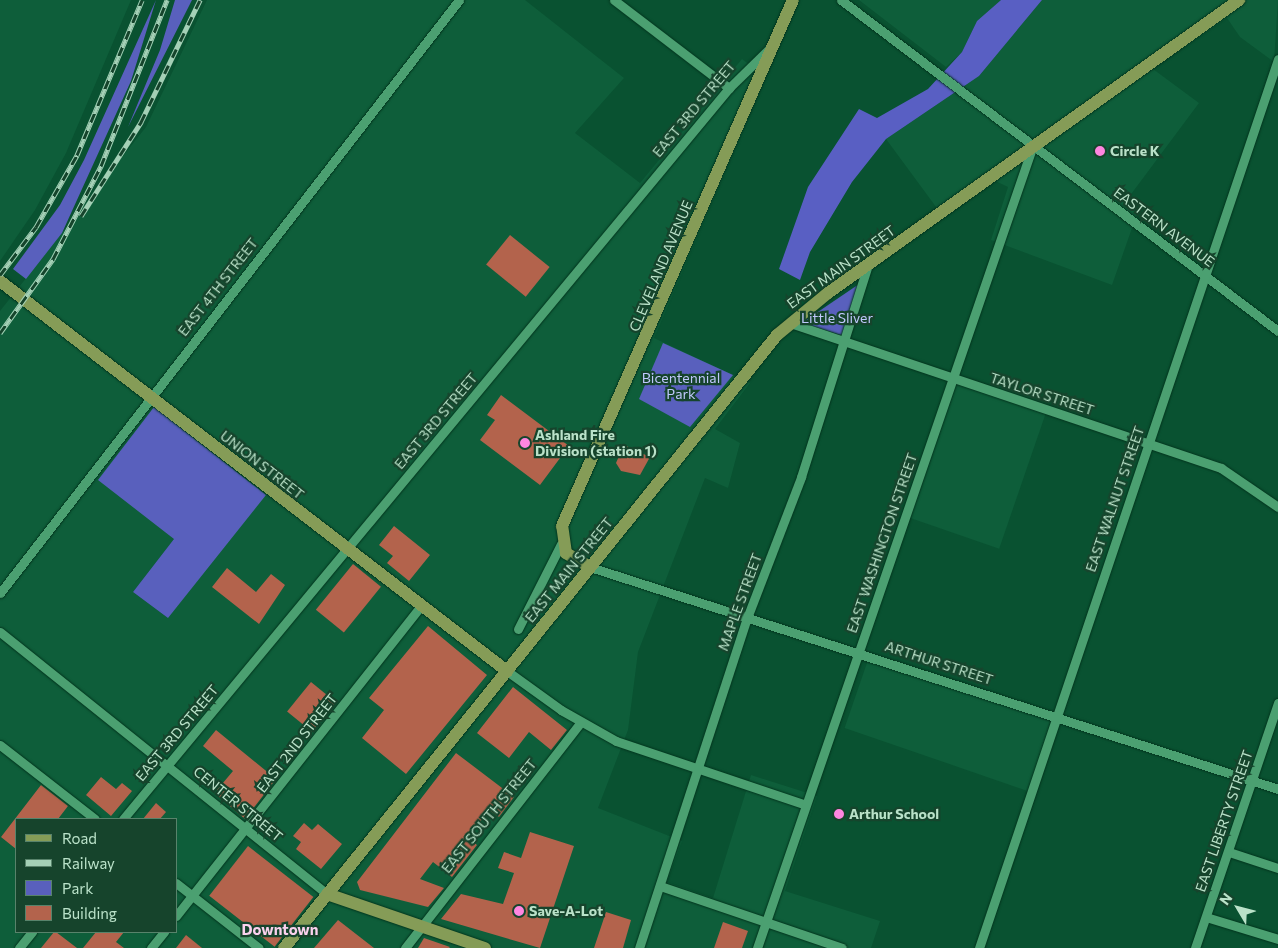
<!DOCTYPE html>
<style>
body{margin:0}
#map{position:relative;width:1278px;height:948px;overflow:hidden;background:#095231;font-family:Commissioner,sans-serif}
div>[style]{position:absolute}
.built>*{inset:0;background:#0e5e3a;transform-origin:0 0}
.green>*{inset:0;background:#5960bd}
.forest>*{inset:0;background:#595fc3}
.building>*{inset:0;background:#b3634c;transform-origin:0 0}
.roads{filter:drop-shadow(0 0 1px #03341d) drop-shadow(0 0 1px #03341d)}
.minor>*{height:9px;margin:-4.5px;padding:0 4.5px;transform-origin:4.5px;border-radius:4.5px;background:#4ba071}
.major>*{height:12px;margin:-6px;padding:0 6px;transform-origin:6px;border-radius:6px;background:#859c57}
.rail>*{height:5px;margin-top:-2.5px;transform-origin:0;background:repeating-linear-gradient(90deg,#16442c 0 9px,#a4d0b6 0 18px);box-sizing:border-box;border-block:1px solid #a4d0b6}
.dots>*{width:14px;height:14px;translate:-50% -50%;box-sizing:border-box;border:2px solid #16442c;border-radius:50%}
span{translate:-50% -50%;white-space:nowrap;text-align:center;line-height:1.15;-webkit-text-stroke:4.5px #16442c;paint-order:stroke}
.street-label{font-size:14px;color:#bae2c9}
.poi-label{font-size:14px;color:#bae2c9;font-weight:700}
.left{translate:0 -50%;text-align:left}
.park-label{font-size:14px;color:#c0c8fc}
.neighbourhood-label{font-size:15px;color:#fbd1ee;font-weight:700}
.legend{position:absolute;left:15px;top:818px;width:162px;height:115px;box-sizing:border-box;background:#16442c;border:1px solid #58836b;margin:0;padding:6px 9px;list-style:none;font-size:15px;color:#bae2c9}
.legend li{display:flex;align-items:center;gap:10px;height:25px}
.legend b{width:25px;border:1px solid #58836b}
.north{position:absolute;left:1213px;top:883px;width:50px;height:50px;-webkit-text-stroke:4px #16442c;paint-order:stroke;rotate:307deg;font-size:14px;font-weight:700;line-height:20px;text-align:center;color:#bae2c9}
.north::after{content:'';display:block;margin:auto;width:18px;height:22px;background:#bae2c9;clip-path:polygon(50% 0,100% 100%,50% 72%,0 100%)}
</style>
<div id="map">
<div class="built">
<i style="clip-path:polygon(0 0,131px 0,66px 153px,35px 210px,0 261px)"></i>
<i style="clip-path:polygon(evenodd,207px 0,525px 0,624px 78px,575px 133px,640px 183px,742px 59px,766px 77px,654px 338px,750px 383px,715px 429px,740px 443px,728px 488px,705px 478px,638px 652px,628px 730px,598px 808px,682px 841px,667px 882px,713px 898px,751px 775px,817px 796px,785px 891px,880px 921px,871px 948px,0 948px,0 311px,146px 127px,207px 0,174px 539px,168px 618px,133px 592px,174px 539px,207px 0,16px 819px,176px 819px,176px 932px,16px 932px,16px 819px)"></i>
<i style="clip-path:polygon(859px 0,1001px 0,977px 21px,962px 52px,946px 67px)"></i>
<i style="clip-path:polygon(1042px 0,1278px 0,1274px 62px,1240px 37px,1227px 18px,1153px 69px,1199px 103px,1126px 201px,1138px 211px,1112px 285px,991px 240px,1008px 187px,985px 176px,939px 211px,886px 139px,979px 76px)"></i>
<i style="left:955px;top:379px;width:97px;height:146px;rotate:19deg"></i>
<i style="left:869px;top:657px;width:195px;height:75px;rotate:19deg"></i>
</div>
<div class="green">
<i style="clip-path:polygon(156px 0,131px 81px,62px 233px,26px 279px,13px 269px,60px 205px,84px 160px)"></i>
<i style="clip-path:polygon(175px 0,192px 0,128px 127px,160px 50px)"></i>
<i style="clip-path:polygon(865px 280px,847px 337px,809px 325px,806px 320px)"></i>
<i style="clip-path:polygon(663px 343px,733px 375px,690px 427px,639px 399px)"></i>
<i style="clip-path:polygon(154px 407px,266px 495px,168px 618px,133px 592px,174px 539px,98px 480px)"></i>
</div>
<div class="forest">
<i style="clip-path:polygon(1001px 0,1042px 0,979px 76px,886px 139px,852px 182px,810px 252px,800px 280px,779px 269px,808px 187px,859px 109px,877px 118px,928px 89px,962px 52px,977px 21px)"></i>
</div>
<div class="building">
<i style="left:510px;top:235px;width:51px;height:38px;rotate:39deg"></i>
<i style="clip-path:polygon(501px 395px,569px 446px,540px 485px,480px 440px,495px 420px,487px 415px)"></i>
<i style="clip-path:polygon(624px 445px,650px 457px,640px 475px,621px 471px,616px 463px)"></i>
<i style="clip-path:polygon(394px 526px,430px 555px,409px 581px,387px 563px,393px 556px,379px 545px)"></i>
<i style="left:353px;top:564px;width:36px;height:59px;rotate:39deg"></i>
<i style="clip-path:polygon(227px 568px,256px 592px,271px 574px,285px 585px,259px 624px,212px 587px)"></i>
<i style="clip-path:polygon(428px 626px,487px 675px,406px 774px,362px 738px,384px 710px,369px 698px)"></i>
<i style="left:311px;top:682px;width:32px;height:38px;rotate:39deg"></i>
<i style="clip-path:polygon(513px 687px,567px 730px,551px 750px,529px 732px,509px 758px,477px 733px)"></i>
<i style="clip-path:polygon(216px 730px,276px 779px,245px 819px,218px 796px,217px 790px,233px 771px,203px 746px)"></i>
<i style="clip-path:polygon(456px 753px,514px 797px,499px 817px,489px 810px,468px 838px,477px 845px,452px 877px,433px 862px,420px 879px,444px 888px,428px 907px,360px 890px,357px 882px)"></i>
<i style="clip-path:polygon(101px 777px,116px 789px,122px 783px,132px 791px,111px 816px,86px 795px)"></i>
<i style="clip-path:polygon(41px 785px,68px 806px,58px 819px,16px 819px,16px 849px,1px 837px)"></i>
<i style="clip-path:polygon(156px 803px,166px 812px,160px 819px,143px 819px)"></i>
<i style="clip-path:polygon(304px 823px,312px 830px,318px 824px,342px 844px,321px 869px,296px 849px,301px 842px,293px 836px)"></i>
<i style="clip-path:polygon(530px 832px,574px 846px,540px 948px,441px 919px,461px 894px,503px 904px,514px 873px,498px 868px,504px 852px,521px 858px)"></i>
<i style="left:248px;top:846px;width:83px;height:63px;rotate:38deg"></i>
<i style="clip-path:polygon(606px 912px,631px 920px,623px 948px,594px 948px)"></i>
<i style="clip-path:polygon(338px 920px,374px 948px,314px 948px)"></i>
<i style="clip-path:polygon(723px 922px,748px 931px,742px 948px,714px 948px)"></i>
<i style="clip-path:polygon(54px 932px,56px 932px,77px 948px,41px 948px)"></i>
<i style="clip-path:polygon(96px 932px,124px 932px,116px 942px,124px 948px,83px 948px)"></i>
<i style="clip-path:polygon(186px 935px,202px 948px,176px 948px)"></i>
<i style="clip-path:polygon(424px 938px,450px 947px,449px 948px,418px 948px)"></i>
</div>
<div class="roads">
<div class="minor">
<i style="left:614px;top:0;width:145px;rotate:37.4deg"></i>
<i style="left:841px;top:0;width:548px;rotate:37.14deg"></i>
<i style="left:790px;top:323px;width:455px;rotate:18.6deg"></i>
<i style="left:1221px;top:468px;width:69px;rotate:34.4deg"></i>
<i style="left:590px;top:567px;width:723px;rotate:17.88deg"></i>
<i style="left:0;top:593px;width:750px;rotate:-52.26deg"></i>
<i style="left:518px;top:629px;width:95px;rotate:-63.2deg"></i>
<i style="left:0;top:632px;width:419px;rotate:38.7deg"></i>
<i style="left:507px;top:671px;width:67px;rotate:35.8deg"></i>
<i style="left:561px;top:710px;width:63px;rotate:29.4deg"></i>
<i style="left:616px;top:741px;width:200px;rotate:18.6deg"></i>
<i style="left:0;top:745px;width:120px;rotate:37.9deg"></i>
<i style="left:123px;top:819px;width:950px;rotate:-50.34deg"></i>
<i style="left:729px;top:88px;width:62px;rotate:-44.3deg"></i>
<i style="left:1229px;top:852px;width:52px;rotate:18.1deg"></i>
<i style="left:176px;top:883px;width:105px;rotate:38.1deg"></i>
<i style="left:660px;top:886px;width:192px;rotate:18.8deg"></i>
<i style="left:176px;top:916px;width:395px;rotate:-51.7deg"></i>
<i style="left:1206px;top:917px;width:75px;rotate:17deg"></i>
<i style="left:19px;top:948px;width:21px;rotate:-51deg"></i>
<i style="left:151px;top:948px;width:21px;rotate:-51deg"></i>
<i style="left:405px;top:948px;width:286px;rotate:-52.1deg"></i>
<i style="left:639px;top:948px;width:347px;rotate:-71.9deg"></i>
<i style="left:747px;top:618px;width:151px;rotate:-69deg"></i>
<i style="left:801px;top:477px;width:222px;rotate:-72.5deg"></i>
<i style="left:757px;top:948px;width:846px;rotate:-71.03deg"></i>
<i style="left:979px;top:948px;width:938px;rotate:-71.41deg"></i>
<i style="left:1195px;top:948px;width:259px;rotate:-71.3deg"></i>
</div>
<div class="major">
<i style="left:0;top:281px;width:640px;rotate:37.57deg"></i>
<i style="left:590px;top:567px;width:28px;rotate:-150deg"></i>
<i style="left:566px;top:553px;width:27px;rotate:-98deg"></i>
<i style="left:562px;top:526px;width:574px;rotate:-66.29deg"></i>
<i style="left:327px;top:894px;width:167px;rotate:18.9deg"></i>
<i style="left:284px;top:948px;width:787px;rotate:-51.19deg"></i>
<i style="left:777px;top:335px;width:66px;rotate:-39.5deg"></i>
<i style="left:828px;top:293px;width:505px;rotate:-35.48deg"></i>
</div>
</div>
<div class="rail">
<i style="left:81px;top:216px;width:112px;rotate:-57.4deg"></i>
<i style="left:141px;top:122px;width:136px;rotate:-64.2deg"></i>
<i style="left:0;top:275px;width:60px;rotate:-53.1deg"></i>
<i style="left:36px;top:227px;width:83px;rotate:-60.3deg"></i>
<i style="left:77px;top:155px;width:168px;rotate:-67.2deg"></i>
<i style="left:0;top:333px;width:91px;rotate:-54.4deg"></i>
<i style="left:53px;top:259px;width:105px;rotate:-62.7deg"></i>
<i style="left:101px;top:166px;width:179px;rotate:-68.3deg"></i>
</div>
<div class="dots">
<i style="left:1100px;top:151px;background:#fe86e0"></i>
<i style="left:525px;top:443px;background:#fe86e0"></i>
<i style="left:839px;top:814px;background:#fe86e0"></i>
<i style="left:519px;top:911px;background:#fe86e0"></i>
</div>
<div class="street-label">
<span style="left:694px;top:109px;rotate:-50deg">EAST 3RD STREET</span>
<span style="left:1164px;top:227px;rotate:37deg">EASTERN AVENUE</span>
<span style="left:661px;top:266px;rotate:-67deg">CLEVELAND AVENUE</span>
<span style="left:841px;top:267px;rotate:-36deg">EAST MAIN STREET</span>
<span style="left:218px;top:287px;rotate:-52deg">EAST 4TH STREET</span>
<span style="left:1042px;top:394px;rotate:18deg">TAYLOR STREET</span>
<span style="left:436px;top:421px;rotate:-50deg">EAST 3RD STREET</span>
<span style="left:262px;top:465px;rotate:38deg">UNION STREET</span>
<span style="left:1115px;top:499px;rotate:-71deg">EAST WALNUT STREET</span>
<span style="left:882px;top:543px;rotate:-71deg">EAST WASHINGTON STREET</span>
<span style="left:569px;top:570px;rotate:-51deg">EAST MAIN STREET</span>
<span style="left:740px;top:602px;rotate:-70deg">MAPLE STREET</span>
<span style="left:939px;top:663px;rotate:18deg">ARTHUR STREET</span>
<span style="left:177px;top:733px;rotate:-50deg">EAST 3RD STREET</span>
<span style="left:297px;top:743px;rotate:-52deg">EAST 2ND STREET</span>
<span style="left:238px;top:804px;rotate:39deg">CENTER STREET</span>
<span style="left:489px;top:816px;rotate:-51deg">EAST SOUTH STREET</span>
<span style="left:1224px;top:821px;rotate:-71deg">EAST LIBERTY STREET</span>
</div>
<div class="poi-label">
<span class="left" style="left:1110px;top:151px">Circle K</span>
<span class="left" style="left:535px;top:443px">Ashland Fire<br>Division (station 1)</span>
<span class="left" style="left:849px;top:814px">Arthur School</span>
<span class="left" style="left:529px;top:911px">Save-A-Lot</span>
</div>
<div class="park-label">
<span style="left:837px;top:318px">Little Sliver</span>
<span style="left:681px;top:386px">Bicentennial<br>Park</span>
</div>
<div class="neighbourhood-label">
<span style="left:280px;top:930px">Downtown</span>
</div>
<ul class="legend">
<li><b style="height:6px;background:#859c57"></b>Road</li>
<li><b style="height:6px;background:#a4d0b6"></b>Railway</li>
<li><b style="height:14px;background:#5960bd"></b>Park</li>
<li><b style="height:14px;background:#b3634c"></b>Building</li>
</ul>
<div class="north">N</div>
</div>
